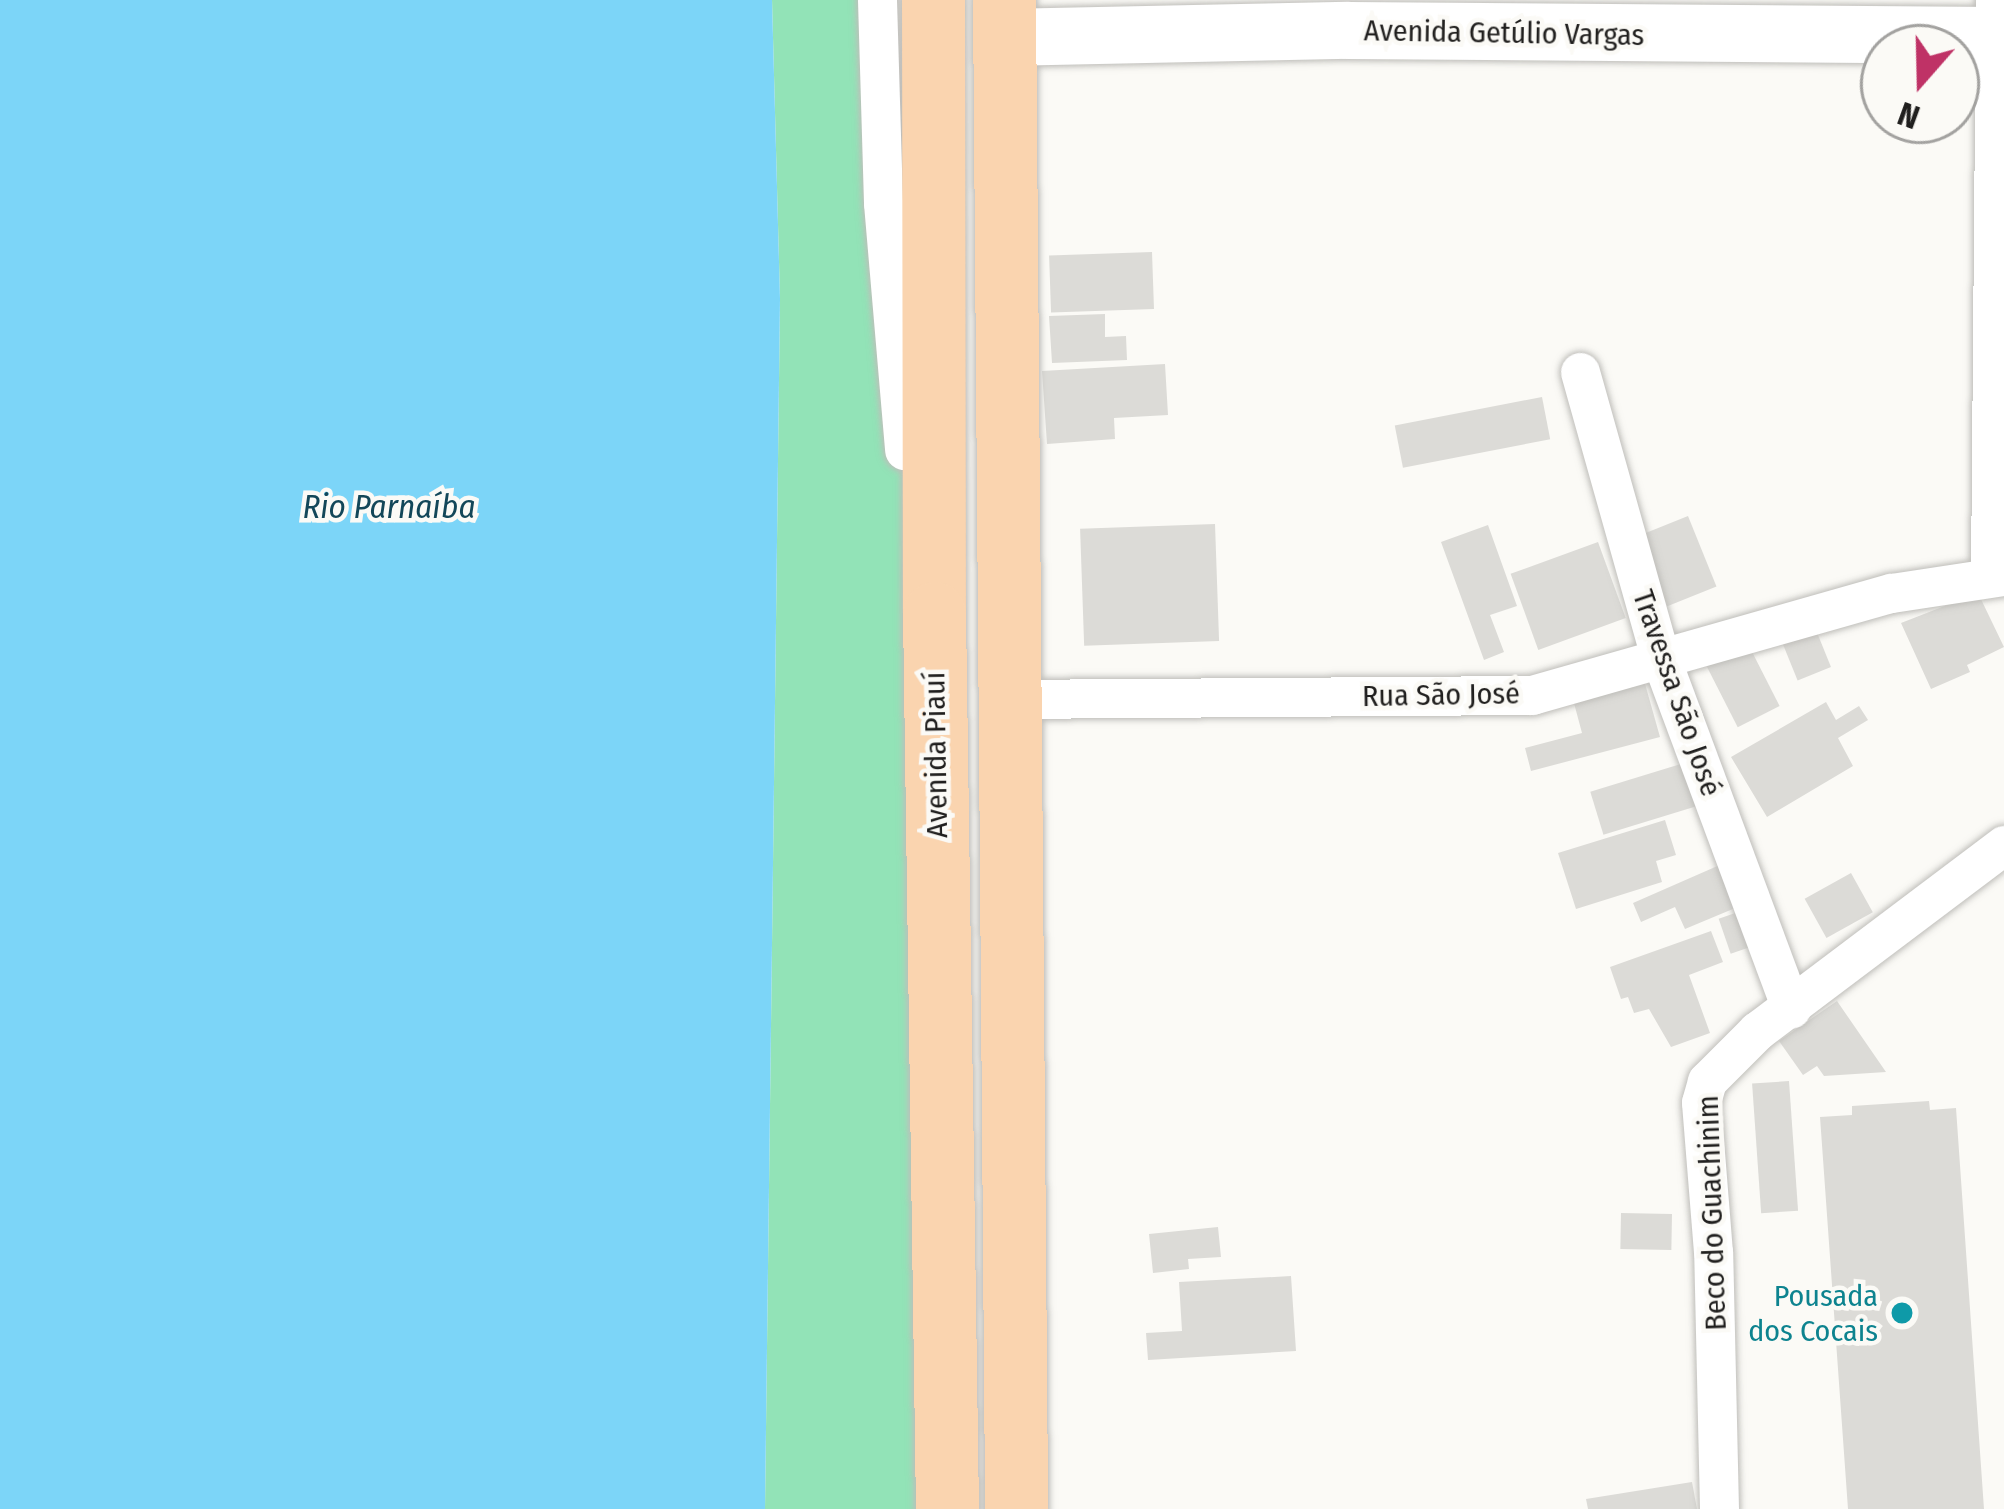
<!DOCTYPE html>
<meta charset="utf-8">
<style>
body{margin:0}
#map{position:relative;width:2004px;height:1509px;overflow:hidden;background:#fbfaf6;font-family:"Fira Sans Condensed",sans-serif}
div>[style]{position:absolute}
.green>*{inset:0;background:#92e3b7}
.water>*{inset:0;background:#7cd5f8}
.building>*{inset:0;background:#dcdbd7;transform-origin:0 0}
.roads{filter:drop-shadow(0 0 3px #bfbeba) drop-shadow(0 0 3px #bfbeba)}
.street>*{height:39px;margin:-19.5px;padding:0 19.5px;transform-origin:19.5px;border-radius:19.5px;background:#fff}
.secondary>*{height:57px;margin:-28.5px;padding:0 28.5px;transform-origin:28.5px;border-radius:28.5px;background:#fff}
.primary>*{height:63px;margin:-31.5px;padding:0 31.5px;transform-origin:31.5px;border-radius:31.5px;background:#fad4af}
.dots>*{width:33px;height:33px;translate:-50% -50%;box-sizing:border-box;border:6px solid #fbfaf6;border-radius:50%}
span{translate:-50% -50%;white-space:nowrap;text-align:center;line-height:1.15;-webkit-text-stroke:9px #fbfaf6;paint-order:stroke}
.street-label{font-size:30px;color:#201f1e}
.culture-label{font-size:30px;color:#0d838f}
.right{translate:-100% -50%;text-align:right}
.water-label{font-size:33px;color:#134759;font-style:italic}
.north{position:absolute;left:1860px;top:24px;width:120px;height:120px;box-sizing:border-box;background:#fbfaf6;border:3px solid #a3a2a0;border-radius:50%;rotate:200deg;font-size:33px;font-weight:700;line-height:48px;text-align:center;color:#201f1e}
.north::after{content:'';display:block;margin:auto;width:42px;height:54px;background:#bf3266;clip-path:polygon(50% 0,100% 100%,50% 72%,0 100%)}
</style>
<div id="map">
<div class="green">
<i style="clip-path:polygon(772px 0,877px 0,902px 386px,932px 1509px,765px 1509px,780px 299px)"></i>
</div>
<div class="water">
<i style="clip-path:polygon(0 0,772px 0,780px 299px,765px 1509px,0 1509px)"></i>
</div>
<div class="building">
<i style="left:1152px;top:252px;width:57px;height:103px;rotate:88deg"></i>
<i style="clip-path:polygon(1105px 314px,1105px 337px,1126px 336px,1127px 360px,1052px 363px,1049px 316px)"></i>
<i style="clip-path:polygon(1165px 364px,1168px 415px,1114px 418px,1115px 439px,1047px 444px,1042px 371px)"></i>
<i style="left:1542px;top:397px;width:43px;height:150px;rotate:79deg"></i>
<i style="left:1688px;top:516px;width:76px;height:53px;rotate:68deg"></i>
<i style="left:1215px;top:524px;width:117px;height:135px;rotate:88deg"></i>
<i style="clip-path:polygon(1488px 525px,1517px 606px,1490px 615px,1504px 652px,1484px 660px,1441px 542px)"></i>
<i style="left:1598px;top:542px;width:81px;height:93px;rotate:70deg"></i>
<i style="clip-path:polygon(1978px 593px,2004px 647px,1967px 665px,1970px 672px,1931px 689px,1901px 623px)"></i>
<i style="left:1816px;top:630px;width:40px;height:36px;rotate:68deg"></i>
<i style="left:1746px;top:640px;width:74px;height:47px;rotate:63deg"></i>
<i style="clip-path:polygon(1642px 673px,1660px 737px,1531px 771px,1525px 748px,1582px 733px,1571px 692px)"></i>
<i style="clip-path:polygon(1826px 702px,1836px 720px,1859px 706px,1868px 720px,1838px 738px,1853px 766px,1767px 817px,1731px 757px)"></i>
<i style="left:1684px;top:763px;width:45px;height:98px;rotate:73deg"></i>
<i style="clip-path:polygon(1665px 820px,1676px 855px,1656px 861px,1662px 882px,1576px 909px,1558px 853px)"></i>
<i style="clip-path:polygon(1722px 864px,1740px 906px,1685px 929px,1675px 907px,1641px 922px,1633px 903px)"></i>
<i style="left:1851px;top:873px;width:45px;height:53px;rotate:61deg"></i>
<i style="left:1747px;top:909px;width:37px;height:30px;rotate:71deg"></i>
<i style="clip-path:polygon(1711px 931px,1723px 962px,1689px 975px,1710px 1033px,1671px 1047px,1649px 1009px,1634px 1013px,1628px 997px,1621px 999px,1610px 967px)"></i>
<i style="clip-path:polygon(1837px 1001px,1886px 1072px,1824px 1076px,1817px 1066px,1803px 1075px,1779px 1041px)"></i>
<i style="left:1789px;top:1081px;width:130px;height:37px;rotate:86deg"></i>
<i style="clip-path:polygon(1929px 1101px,1930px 1110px,1956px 1108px,1984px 1509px,1848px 1509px,1820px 1117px,1852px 1115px,1852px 1106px)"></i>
<i style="left:1621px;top:1213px;width:51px;height:36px;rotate:1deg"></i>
<i style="clip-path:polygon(1218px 1227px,1221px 1257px,1188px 1259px,1189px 1269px,1153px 1273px,1149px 1234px)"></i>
<i style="clip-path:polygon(1291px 1276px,1296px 1351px,1148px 1360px,1146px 1333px,1182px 1331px,1179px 1282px)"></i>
<i style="clip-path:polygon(1692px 1482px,1697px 1509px,1588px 1509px,1586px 1499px)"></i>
</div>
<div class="roads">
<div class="street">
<i style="left:877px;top:0;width:203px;rotate:88.3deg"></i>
<i style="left:883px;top:203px;width:248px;rotate:85.1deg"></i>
<i style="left:1580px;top:372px;width:295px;rotate:74.3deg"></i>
<i style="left:1660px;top:656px;width:376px;rotate:69.6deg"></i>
<i style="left:1990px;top:574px;width:574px;rotate:-89.5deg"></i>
<i style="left:1006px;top:699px;width:526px;rotate:-0.44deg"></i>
<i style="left:1532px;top:695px;width:373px;rotate:-15.9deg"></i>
<i style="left:1891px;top:593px;width:114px;rotate:-8.6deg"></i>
<i style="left:1719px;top:1509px;width:257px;rotate:-91.3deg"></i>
<i style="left:1713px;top:1252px;width:150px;rotate:-94.6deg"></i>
<i style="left:1701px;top:1102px;width:22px;rotate:-74deg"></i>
<i style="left:1707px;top:1081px;width:71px;rotate:-45deg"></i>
<i style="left:1757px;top:1031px;width:309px;rotate:-37deg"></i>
</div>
<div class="secondary">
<i style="left:1003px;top:37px;width:345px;rotate:-1.2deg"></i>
<i style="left:1348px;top:30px;width:656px;rotate:0.44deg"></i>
</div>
<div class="primary">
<i style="left:933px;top:0;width:613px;rotate:89.91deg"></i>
<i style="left:934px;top:613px;width:896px;rotate:89.17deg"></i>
<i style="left:1004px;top:0;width:1509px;rotate:89.54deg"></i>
</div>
</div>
<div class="dots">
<i style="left:1902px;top:1313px;background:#0f9aa8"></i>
</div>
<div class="street-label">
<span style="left:1504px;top:33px;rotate:1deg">Avenida Getúlio Vargas</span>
<span style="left:1677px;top:693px;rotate:71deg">Travessa São José</span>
<span style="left:1441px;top:695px;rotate:-1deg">Rua São José</span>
<span style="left:936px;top:755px;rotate:-91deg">Avenida Piauí</span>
<span style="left:1712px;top:1213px;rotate:-92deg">Beco do Guachinim</span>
</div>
<div class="culture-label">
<span class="right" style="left:1878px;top:1313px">Pousada<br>dos Cocais</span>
</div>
<div class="water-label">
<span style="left:389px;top:508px">Rio Parnaíba</span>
</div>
<div class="north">N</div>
</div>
